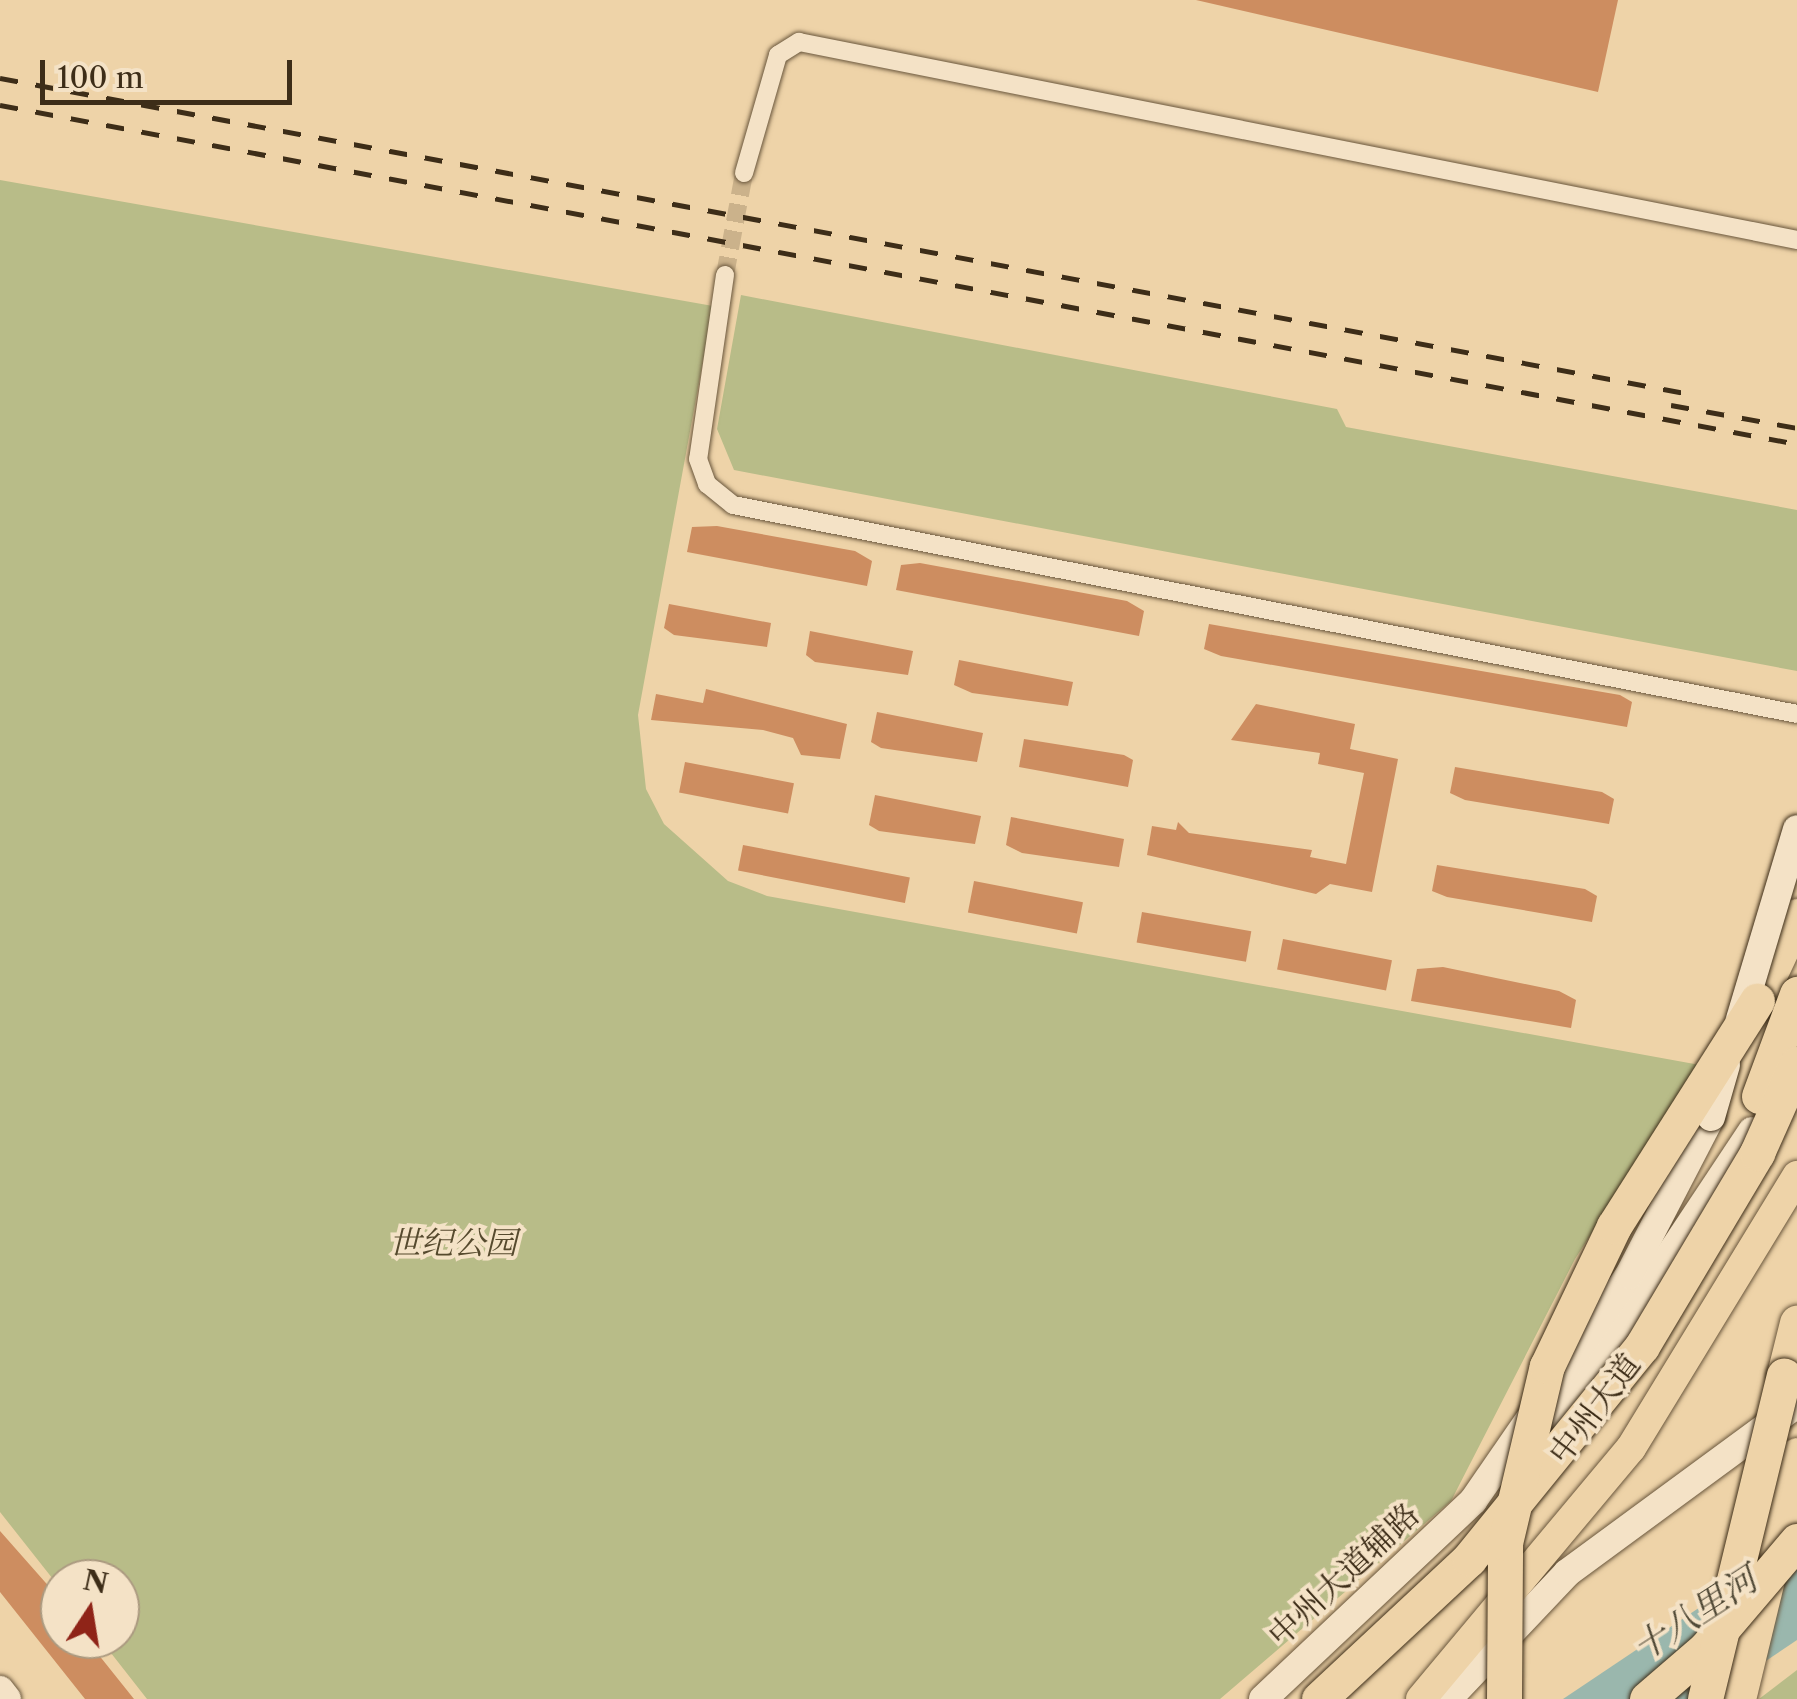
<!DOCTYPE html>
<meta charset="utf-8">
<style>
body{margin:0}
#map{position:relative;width:1797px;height:1699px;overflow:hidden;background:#eed3a8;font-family:"Libre Caslon Text","Noto Serif SC",serif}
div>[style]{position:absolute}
.green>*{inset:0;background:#b8bc88}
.water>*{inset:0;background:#9ab7ad}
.building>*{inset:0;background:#cd8d60;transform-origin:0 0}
.street-tunnel>*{height:18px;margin-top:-9px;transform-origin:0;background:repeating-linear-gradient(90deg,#cbb28b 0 18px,transparent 0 27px)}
.roads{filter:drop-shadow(0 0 2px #69563c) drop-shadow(0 0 2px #69563c)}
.street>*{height:18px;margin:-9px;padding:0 9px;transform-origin:9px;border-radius:9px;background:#f4e2c6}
.secondary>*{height:28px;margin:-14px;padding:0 14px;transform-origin:14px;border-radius:14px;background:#f4e2c6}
.primary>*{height:30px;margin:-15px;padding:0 15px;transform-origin:15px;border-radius:15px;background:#eed3a8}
.highway>*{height:35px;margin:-17.5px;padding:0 17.5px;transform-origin:17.5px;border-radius:17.5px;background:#eed3a8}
.rail>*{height:5px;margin-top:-2.5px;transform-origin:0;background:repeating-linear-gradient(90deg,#3d2d18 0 18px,transparent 0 36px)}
.bridges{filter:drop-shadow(0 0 2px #3d2d18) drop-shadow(0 0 2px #3d2d18)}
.secondary-bridge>*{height:28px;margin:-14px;padding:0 14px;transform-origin:14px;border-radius:14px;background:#f4e2c6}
.highway-bridge>*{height:35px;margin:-17.5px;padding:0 17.5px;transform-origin:17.5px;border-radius:17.5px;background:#eed3a8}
span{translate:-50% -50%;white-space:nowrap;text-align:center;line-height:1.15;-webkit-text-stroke:8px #f4e2c6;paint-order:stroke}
.park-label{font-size:32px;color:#564a2e;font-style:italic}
.street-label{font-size:32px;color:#3d2d18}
.water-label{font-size:35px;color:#504936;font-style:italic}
.north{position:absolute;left:40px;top:1559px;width:100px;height:100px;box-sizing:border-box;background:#f4e2c6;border:2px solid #ab9a80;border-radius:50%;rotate:12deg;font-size:28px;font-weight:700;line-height:40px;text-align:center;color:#3d2d18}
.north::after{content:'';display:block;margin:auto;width:35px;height:45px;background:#8f2418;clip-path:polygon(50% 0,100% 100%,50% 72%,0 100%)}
.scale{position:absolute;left:40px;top:60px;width:252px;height:45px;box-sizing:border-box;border:5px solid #3d2d18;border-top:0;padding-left:12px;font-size:30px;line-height:35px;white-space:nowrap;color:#3d2d18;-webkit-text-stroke:8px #f4e2c6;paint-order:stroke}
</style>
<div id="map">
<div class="green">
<i style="clip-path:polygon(0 180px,713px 306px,638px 715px,646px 789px,664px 824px,728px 881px,767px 896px,1700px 1065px,1575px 1259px,1451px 1501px,1220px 1699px,147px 1699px,100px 1639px,120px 1639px,120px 1579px,60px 1579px,60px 1588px,0 1512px)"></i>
<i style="clip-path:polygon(741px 295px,1337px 409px,1346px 427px,1797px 510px,1797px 671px,734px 470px,717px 429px)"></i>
<i style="clip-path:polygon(1797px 1670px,1797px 1699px,1759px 1699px)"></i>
</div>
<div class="water">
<i style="clip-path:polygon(1797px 1542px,1797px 1640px,1709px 1699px,1563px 1699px)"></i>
</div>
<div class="building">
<i style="clip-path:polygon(1196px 0,1618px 0,1598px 92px)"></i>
<i style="clip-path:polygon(717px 526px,855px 551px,872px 561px,867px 586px,687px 552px,692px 527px)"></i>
<i style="clip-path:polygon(920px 563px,1127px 601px,1144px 611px,1139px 636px,896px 590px,901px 565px)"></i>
<i style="clip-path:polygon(669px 604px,771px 623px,767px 647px,674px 635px,664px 628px)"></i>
<i style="clip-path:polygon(1209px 624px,1620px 695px,1632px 702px,1627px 727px,1221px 656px,1204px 649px)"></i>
<i style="clip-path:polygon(810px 631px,913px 651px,908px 675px,815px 662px,806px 655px)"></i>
<i style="clip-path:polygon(959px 660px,1073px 682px,1068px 706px,972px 693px,954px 685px)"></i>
<i style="clip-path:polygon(706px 689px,847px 724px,840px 759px,801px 755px,793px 738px,763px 730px,651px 720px,656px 694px,703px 703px)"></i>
<i style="clip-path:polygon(1256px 704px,1355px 724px,1350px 749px,1398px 759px,1372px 892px,1330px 884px,1316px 894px,1147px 855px,1152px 826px,1176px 830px,1178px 822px,1189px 833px,1312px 850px,1310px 857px,1346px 864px,1364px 773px,1318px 764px,1320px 753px,1231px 740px)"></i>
<i style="clip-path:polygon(877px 712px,983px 733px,977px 762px,881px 748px,871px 742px)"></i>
<i style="clip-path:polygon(1024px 739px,1124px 755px,1133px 760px,1128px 787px,1019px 767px)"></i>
<i style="left:685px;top:762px;width:111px;height:31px;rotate:11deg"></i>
<i style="clip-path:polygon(1455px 767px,1602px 792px,1614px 799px,1609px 824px,1465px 800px,1450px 793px)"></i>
<i style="clip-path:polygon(875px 795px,981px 816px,975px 844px,879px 831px,869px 825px)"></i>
<i style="clip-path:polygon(1011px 817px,1124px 839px,1119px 867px,1022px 853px,1006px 845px)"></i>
<i style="left:743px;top:845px;width:170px;height:26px;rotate:11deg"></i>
<i style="clip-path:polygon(1437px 865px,1585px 889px,1597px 896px,1592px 922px,1447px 897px,1432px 891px)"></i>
<i style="left:974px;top:881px;width:111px;height:32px;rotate:11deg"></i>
<i style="left:1142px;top:912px;width:111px;height:31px;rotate:10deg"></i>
<i style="left:1283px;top:939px;width:111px;height:31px;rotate:11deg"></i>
<i style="clip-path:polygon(1443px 967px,1559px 991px,1576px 1000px,1571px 1028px,1411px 1001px,1417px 969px)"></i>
<i style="clip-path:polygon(0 1531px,60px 1599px,60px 1639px,86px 1639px,134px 1699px,85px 1699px,0 1592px)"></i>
</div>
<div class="street-tunnel">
<i style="left:725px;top:275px;width:104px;rotate:-79.4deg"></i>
</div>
<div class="roads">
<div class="street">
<i style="left:744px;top:173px;width:123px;rotate:-73.9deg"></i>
<i style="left:778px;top:55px;width:25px;rotate:-32deg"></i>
<i style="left:799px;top:42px;width:1017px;rotate:11.22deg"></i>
<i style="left:725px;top:275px;width:186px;rotate:98.3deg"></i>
<i style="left:698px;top:459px;width:27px;rotate:70deg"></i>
<i style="left:707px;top:484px;width:33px;rotate:39deg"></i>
<i style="left:733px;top:505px;width:1084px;rotate:11.11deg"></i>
</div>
<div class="secondary">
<i style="left:1546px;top:1441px;width:372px;rotate:-56.4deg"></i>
<i style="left:0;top:1690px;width:11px;rotate:52deg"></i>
<i style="left:1263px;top:1699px;width:289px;rotate:-43.3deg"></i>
<i style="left:1473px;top:1501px;width:275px;rotate:-55.4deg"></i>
<i style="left:1629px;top:1275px;width:178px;rotate:-62.6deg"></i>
<i style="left:1448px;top:1699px;width:173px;rotate:-46.6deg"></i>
<i style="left:1567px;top:1573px;width:285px;rotate:-36.3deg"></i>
</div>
<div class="primary">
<i style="left:1421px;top:1699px;width:327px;rotate:-50.1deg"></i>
<i style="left:1631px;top:1448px;width:319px;rotate:-58.6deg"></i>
</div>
<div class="highway">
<i style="left:1757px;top:1001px;width:94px;rotate:-64.8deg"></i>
<i style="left:1784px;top:1375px;width:54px;rotate:-76deg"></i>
<i style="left:1738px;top:1699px;width:251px;rotate:-76.4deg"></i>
</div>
</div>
<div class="rail">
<i style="left:0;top:78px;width:1725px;rotate:10.59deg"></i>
<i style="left:0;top:105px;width:1829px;rotate:10.68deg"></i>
<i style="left:1671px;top:405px;width:128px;rotate:10.3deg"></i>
</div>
<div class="bridges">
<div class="secondary-bridge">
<i style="left:1740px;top:1019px;width:198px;rotate:-73.3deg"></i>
<i style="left:1711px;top:1117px;width:54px;rotate:-73.9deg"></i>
</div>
<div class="highway-bridge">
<i style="left:1759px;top:1096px;width:109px;rotate:-69.6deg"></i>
<i style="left:1319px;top:1699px;width:205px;rotate:-43deg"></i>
<i style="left:1469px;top:1559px;width:274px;rotate:-50.9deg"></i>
<i style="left:1642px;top:1346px;width:225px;rotate:-59.2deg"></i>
<i style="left:1757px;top:1153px;width:98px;rotate:-66deg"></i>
<i style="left:1504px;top:1699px;width:156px;rotate:-89.6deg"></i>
<i style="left:1505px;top:1543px;width:182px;rotate:-76.7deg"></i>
<i style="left:1547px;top:1366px;width:155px;rotate:-64.4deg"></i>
<i style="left:1614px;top:1226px;width:267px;rotate:-57.6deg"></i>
<i style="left:1647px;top:1699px;width:77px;rotate:-40.8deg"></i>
<i style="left:1705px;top:1649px;width:142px;rotate:-49.6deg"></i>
<i style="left:1705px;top:1699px;width:333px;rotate:-76.3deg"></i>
</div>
</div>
<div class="park-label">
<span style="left:453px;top:1243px">世纪公园</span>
</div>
<div class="street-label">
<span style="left:1595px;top:1409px;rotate:-53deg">中州大道</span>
<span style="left:1344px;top:1575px;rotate:-43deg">中州大道辅路</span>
</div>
<div class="water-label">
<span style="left:1695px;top:1614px;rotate:-33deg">十八里河</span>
</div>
<div class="north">N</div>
<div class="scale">100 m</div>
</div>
